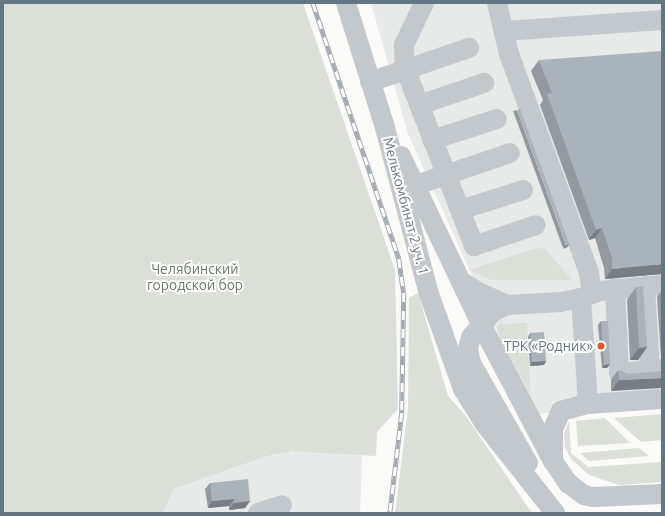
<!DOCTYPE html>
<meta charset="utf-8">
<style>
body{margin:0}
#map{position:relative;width:665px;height:516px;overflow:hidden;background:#fafaf8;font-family:Ubuntu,sans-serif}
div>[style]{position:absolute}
.built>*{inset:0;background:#e8e9e9}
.green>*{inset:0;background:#dadfd7}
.minor>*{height:20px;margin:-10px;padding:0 10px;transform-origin:10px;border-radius:10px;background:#c3c8cc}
.rail>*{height:4.5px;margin-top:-2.25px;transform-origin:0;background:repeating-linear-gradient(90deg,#fff 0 9px,#a2aab0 0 18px);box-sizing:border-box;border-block:1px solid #a2aab0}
.wall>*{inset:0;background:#929a9f;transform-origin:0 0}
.shaded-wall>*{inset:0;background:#777d82}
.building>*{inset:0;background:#aab3b9;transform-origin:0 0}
.dots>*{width:11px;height:11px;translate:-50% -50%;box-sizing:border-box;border:2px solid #fff;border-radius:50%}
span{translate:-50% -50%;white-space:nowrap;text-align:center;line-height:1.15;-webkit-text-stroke:4px #fff;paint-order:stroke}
.street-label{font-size:14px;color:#657683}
.park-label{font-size:14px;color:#687a64}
.poi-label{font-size:14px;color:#657683}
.right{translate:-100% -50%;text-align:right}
.frame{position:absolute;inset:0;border:4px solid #657683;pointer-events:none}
</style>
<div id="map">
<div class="built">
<i style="clip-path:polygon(371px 3px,662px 3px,662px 405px,535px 414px,408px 134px)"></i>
<i style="clip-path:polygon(364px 415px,360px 513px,163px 513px,174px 489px,267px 456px)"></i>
</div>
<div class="green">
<i style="clip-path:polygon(3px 3px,303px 3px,395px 270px,398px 409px,377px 432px,376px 456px,292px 451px,267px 456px,174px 489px,163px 513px,3px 513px)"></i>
<i style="clip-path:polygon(536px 248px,545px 249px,572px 280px,491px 280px,469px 270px)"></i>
<i style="clip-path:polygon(418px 293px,448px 396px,465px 415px,532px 513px,395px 513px,408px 408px,409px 298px)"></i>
<i style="clip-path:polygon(502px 320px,502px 324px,527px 323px,530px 393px,501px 341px,497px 328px)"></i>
<i style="clip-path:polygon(662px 414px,662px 440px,641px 442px,614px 418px)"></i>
<i style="clip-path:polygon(605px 418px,630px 443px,578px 446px,576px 421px)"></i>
<i style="clip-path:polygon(569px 421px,571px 453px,588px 467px,662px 462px,662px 482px,619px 485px,589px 475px,572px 460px,565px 448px,564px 434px)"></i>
<i style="clip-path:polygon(639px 448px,649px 456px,589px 461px,580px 453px)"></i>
</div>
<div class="minor">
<i style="left:346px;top:3px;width:127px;rotate:72.6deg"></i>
<i style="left:384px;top:124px;width:176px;rotate:75.2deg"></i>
<i style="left:429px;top:294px;width:101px;rotate:70.3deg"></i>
<i style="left:463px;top:389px;width:40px;rotate:58deg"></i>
<i style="left:484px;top:423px;width:115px;rotate:51.7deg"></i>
<i style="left:424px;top:3px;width:47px;rotate:115.5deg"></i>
<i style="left:404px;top:45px;width:23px;rotate:88deg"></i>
<i style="left:405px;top:68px;width:191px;rotate:68.8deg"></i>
<i style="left:474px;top:246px;width:65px;rotate:-18.7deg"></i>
<i style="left:497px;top:3px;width:52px;rotate:76.8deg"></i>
<i style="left:509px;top:54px;width:233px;rotate:69.9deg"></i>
<i style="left:589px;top:273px;width:20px;rotate:81deg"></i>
<i style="left:504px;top:31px;width:158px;rotate:-4deg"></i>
<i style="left:370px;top:82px;width:105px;rotate:-19deg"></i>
<i style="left:419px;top:105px;width:69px;rotate:-18.7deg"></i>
<i style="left:432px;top:140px;width:68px;rotate:-17.9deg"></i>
<i style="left:401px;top:156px;width:186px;rotate:64.5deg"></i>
<i style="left:481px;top:324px;width:155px;rotate:62.3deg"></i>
<i style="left:553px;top:461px;width:27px;rotate:56deg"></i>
<i style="left:568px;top:483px;width:20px;rotate:37deg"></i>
<i style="left:584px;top:495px;width:9px;rotate:13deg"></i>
<i style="left:593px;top:497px;width:69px;rotate:-2.5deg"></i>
<i style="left:416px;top:185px;width:99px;rotate:-18.8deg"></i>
<i style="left:460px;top:210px;width:66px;rotate:-17.6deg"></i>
<i style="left:461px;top:281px;width:20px;rotate:33deg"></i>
<i style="left:478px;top:292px;width:32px;rotate:24deg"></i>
<i style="left:645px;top:286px;width:84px;rotate:86.6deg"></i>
<i style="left:615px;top:288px;width:85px;rotate:87.3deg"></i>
<i style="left:619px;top:373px;width:43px;rotate:-5.3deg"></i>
<i style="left:581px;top:298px;width:106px;rotate:86.2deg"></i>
<i style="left:553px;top:457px;width:28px;rotate:-90deg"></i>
<i style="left:553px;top:429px;width:20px;rotate:-66deg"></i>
<i style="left:561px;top:411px;width:28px;rotate:-15deg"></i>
<i style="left:588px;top:404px;width:74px;rotate:-3.9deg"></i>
<i style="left:528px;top:463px;width:115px;rotate:-119.7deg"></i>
<i style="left:471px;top:363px;width:14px;rotate:-102deg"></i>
<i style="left:468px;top:349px;width:12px;rotate:-76deg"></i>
<i style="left:471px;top:337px;width:33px;rotate:-49deg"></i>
<i style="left:493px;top:312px;width:16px;rotate:-27deg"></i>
<i style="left:507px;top:305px;width:54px;rotate:-3.2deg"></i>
<i style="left:561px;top:302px;width:20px;rotate:-11deg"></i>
<i style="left:581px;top:298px;width:20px;rotate:-20deg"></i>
<i style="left:600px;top:291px;width:62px;rotate:-5.5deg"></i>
<i style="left:258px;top:513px;width:25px;rotate:-18deg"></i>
</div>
<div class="rail">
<i style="left:313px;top:3px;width:270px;rotate:71.4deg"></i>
<i style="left:399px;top:259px;width:34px;rotate:82deg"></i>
<i style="left:404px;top:293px;width:120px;rotate:91deg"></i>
<i style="left:402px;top:413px;width:101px;rotate:96.8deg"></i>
</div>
<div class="wall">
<i style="clip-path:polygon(539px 60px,661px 274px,605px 279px,604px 268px,595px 238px,589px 240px,540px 105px,543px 100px,531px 71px)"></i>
<i style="left:517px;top:110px;width:146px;height:4px;rotate:70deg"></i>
<i style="clip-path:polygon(636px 287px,647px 347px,638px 360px,630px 360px,627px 300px)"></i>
<i style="clip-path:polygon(662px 290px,662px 358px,661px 358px,657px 297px)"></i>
<i style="clip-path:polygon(601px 321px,610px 364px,607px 368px,602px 368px,598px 325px)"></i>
<i style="clip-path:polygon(530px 333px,546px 361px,544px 365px,530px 366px,528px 337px)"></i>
<i style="clip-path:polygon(618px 370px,627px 374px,611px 391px,611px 380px)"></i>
<i style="clip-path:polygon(210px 483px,250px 501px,245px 508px,229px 510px,229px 506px,208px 508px,205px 489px)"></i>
</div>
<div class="shaded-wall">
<i style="clip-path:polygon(602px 228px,595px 238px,589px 240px,596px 230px)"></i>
<i style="clip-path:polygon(570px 244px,567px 247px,564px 249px,567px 245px)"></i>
<i style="clip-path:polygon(662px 264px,662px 274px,605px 279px,612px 269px)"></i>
<i style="clip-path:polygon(647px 347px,638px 360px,630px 360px,639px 348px)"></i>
<i style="clip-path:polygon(546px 361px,544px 365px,530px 366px,532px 362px)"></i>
<i style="clip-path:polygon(610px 364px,607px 368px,602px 368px,604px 365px)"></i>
<i style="clip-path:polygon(662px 378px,662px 388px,611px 391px,619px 380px)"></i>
<i style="clip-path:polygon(234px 499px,229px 506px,208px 508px,212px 501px)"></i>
<i style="clip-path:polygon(250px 501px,245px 508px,229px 510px,234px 503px)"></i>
</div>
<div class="building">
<i style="clip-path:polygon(662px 51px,662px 264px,612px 269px,612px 258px,602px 228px,596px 230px,547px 94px,552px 93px,539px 60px)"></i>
<i style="left:520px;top:109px;width:144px;height:3px;rotate:70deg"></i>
<i style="clip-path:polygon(643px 286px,647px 347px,639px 348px,636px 287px)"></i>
<i style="clip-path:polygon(601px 321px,608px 321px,610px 364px,604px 365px)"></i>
<i style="left:544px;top:332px;width:29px;height:14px;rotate:86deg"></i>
<i style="clip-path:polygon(618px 370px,627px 374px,662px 371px,662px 378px,619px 380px)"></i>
<i style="clip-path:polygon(248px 479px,250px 501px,234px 503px,234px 499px,212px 501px,210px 483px)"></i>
</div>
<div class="dots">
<i style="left:601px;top:346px;background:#e4572e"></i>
</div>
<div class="street-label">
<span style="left:406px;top:206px;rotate:75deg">Мелькомбинат 2 уч. 1</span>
</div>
<div class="park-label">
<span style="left:195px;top:277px">Челябинский<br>городской бор</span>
</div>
<div class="poi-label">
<span class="right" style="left:593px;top:346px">ТРК «Родник»</span>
</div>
<div class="frame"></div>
</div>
